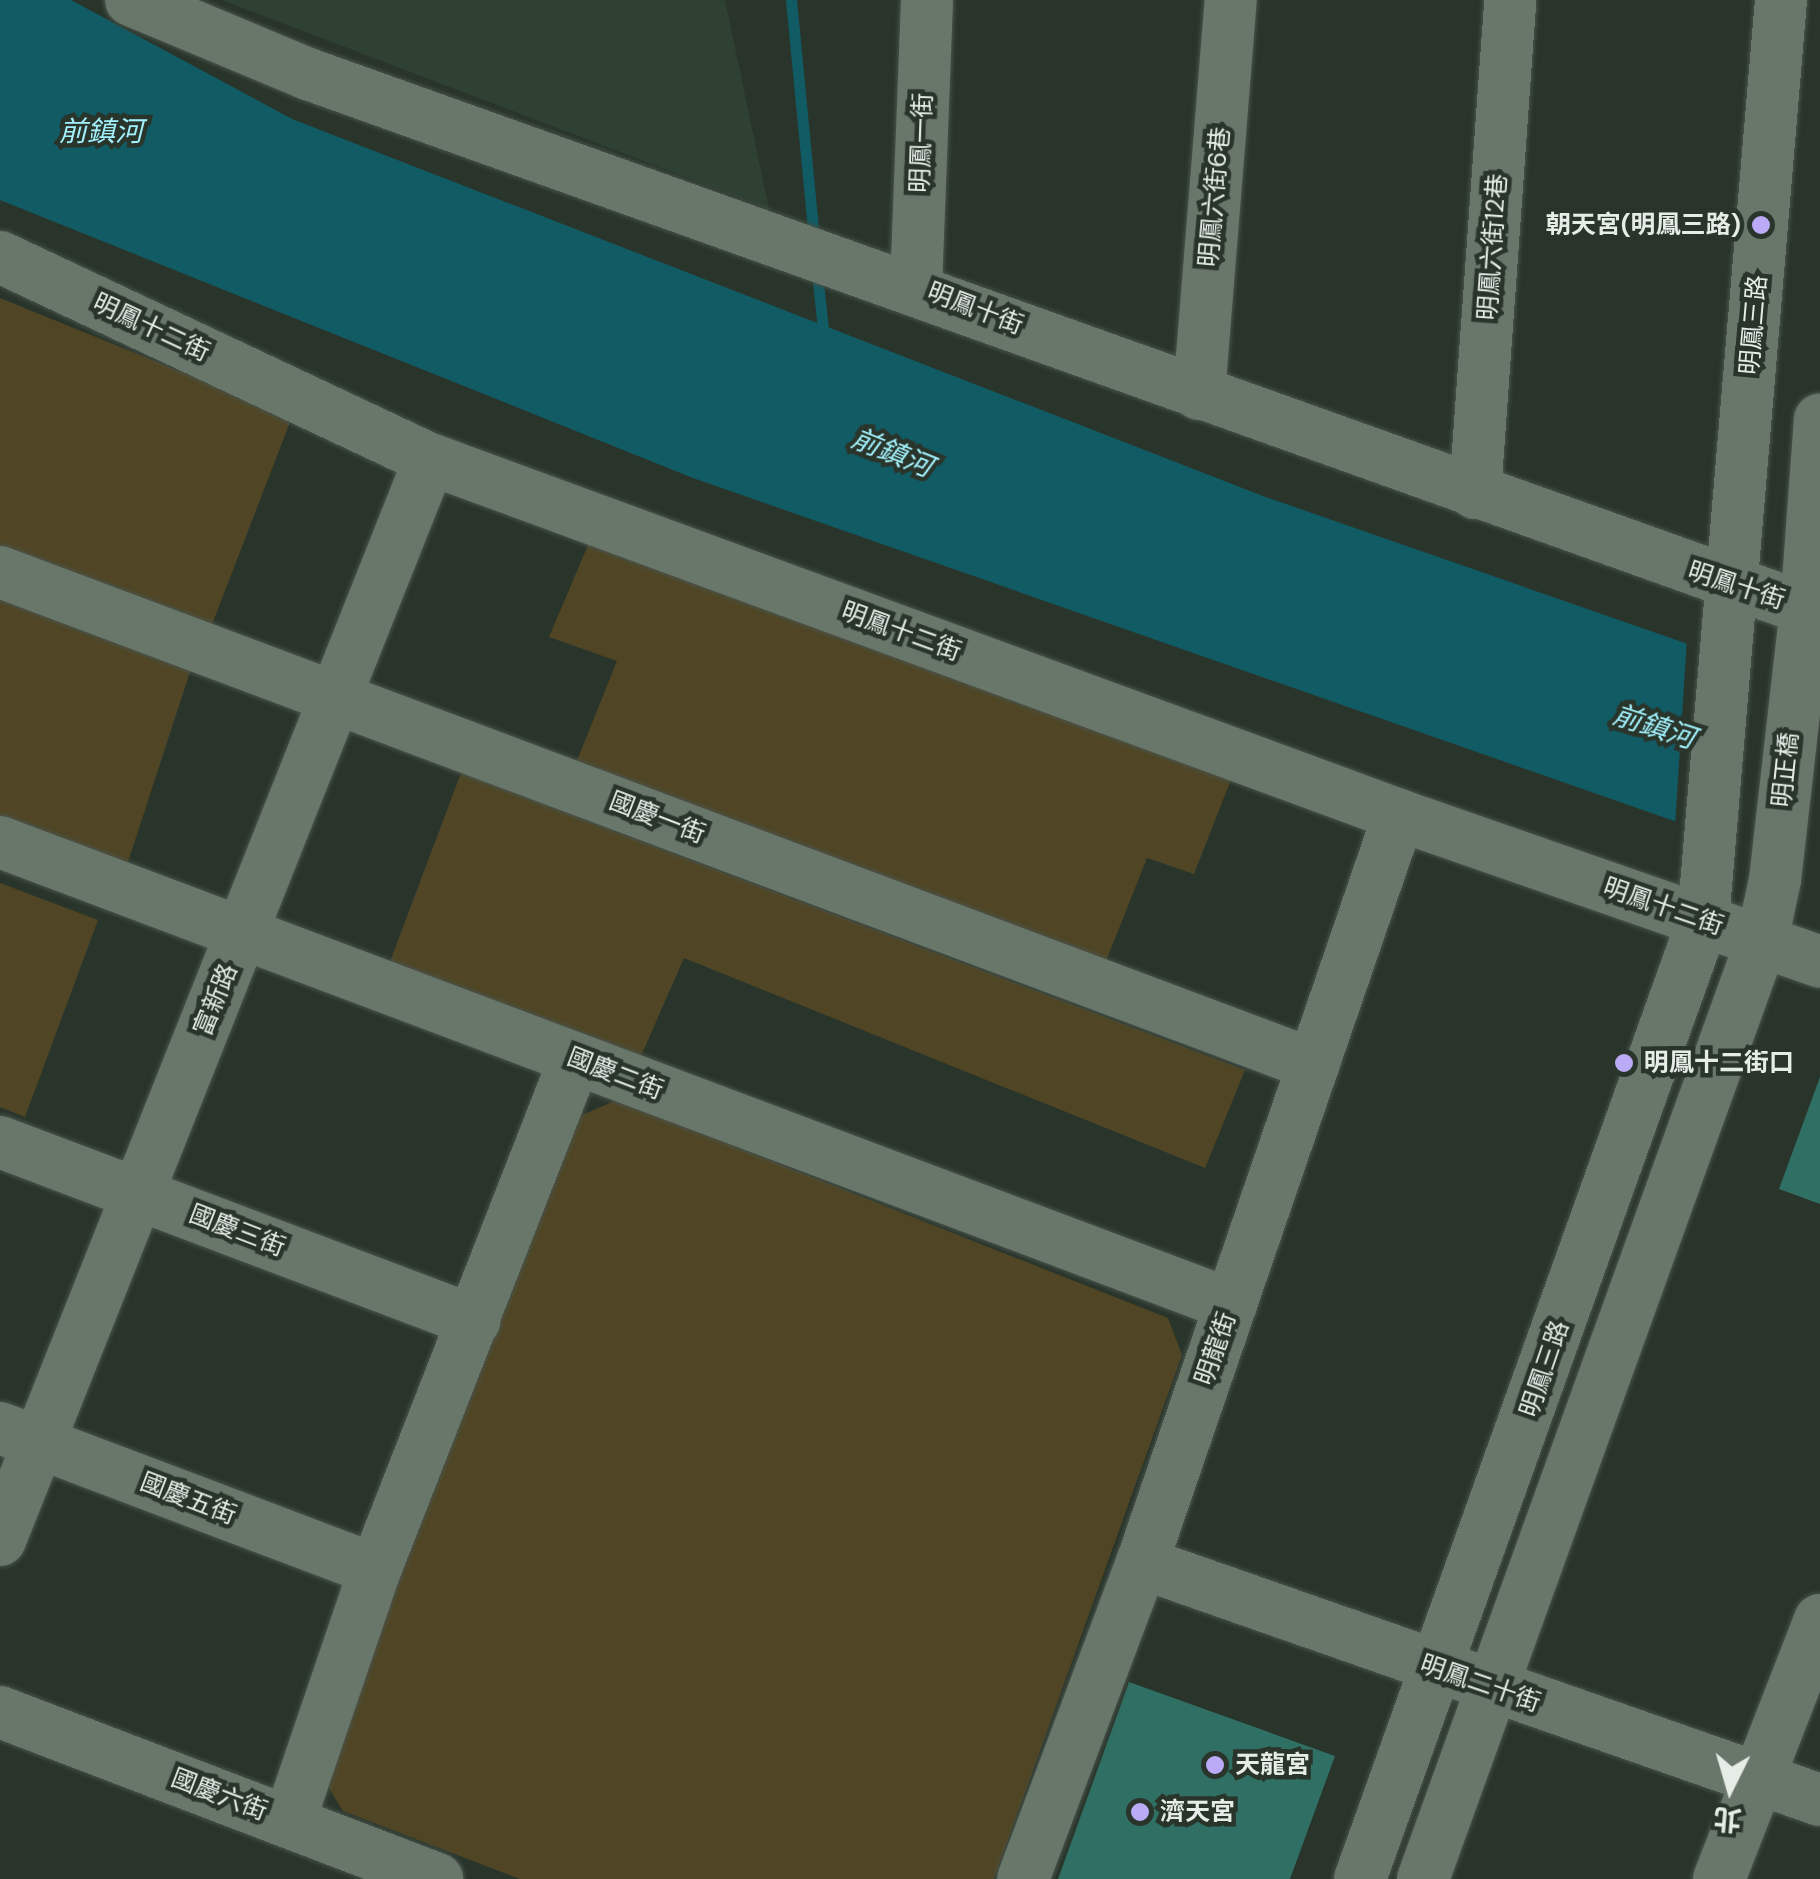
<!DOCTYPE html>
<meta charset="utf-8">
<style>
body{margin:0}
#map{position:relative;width:1820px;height:1879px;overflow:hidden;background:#29352b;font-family:"DM Sans","Noto Sans TC",sans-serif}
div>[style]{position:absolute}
.built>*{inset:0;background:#2f4132}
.green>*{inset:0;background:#504625}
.water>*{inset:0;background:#115b64}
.pier>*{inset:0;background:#29352b}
.stream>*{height:11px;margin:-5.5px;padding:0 5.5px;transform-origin:5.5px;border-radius:5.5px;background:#115b64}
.building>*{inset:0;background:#306f63}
.roads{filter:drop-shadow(0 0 2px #49534b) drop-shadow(0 0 2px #49534b)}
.minor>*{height:52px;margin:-26px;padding:0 26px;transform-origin:26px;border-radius:26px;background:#69776b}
.dots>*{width:28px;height:28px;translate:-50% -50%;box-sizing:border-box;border:5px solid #29352b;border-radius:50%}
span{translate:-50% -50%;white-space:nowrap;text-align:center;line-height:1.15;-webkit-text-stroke:9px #29352b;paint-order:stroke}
.street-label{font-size:25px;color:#e6ede7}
.poi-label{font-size:25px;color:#e6ede7;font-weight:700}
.right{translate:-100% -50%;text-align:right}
.left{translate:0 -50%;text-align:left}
.water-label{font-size:28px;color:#a2f1fd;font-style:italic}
.north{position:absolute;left:1680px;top:1739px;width:100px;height:100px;-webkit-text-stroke:8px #29352b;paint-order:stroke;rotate:185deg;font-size:28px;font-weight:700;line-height:40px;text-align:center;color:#e6ede7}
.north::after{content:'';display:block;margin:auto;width:35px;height:45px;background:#e6ede7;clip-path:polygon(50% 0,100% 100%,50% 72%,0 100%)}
</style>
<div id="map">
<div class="built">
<i style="clip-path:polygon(222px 0,725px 0,769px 209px)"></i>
</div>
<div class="green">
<i style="clip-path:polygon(0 298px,292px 417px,211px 627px,0 545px)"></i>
<i style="clip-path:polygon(594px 531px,1232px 777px,1194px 874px,1147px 858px,1104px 966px,576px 763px,617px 661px,549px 637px)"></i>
<i style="clip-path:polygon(0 597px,191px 669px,127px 865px,0 817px)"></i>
<i style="clip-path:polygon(461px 773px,1245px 1070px,1205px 1168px,684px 958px,641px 1056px,385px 975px)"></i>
<i style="clip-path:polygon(0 883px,98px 920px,25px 1117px,0 1107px)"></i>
<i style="clip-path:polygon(617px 1100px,1168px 1318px,1182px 1355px,994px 1879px,520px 1879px,343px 1811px,321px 1776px,575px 1118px)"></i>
</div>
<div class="water">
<i style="clip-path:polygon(0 0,71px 0,292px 119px,1263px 496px,1820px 690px,1820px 872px,693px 478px,0 200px)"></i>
</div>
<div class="pier">
<i style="clip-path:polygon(1687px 638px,1820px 685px,1820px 877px,1675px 826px)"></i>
</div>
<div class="stream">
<i style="left:791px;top:0;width:241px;rotate:84.5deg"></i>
<i style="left:817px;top:273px;width:66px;rotate:83.9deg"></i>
</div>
<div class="building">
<i style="clip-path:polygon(1820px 1077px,1820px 1204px,1779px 1189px)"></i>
<i style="clip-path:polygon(1129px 1682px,1335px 1756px,1290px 1879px,1058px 1879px)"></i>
</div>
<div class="roads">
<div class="minor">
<i style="left:131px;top:0;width:192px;rotate:22.7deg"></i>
<i style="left:308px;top:74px;width:1606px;rotate:19.65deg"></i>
<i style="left:0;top:257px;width:475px;rotate:25.2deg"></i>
<i style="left:430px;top:459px;width:1032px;rotate:20.17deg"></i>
<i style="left:1399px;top:815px;width:446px;rotate:19.2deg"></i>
<i style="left:916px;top:287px;width:287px;rotate:-87.8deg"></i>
<i style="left:1199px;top:394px;width:395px;rotate:-85.4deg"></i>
<i style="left:1475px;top:493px;width:494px;rotate:-85.9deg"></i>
<i style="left:0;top:572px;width:1403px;rotate:20.57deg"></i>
<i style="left:0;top:842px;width:1315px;rotate:20.61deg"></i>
<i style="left:0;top:1142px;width:507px;rotate:20.69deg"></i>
<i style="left:0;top:1428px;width:401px;rotate:20.7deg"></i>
<i style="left:0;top:1540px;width:1163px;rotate:-68.31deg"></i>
<i style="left:1142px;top:1563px;width:718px;rotate:19.27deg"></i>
<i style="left:0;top:1712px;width:468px;rotate:20.9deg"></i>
<i style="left:289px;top:1822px;width:266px;rotate:-71.2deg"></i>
<i style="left:375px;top:1570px;width:549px;rotate:-68.63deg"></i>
<i style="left:1023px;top:1879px;width:338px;rotate:-69.4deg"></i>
<i style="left:1142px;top:1563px;width:791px;rotate:-71.04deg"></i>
<i style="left:1360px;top:1879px;width:1018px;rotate:-70.3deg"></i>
<i style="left:1703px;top:921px;width:924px;rotate:-85.16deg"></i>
<i style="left:1423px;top:1879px;width:998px;rotate:-70.15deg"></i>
<i style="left:1762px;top:940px;width:61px;rotate:-77.8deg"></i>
<i style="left:1775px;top:880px;width:273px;rotate:-83.5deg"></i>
<i style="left:1806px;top:609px;width:190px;rotate:-85.8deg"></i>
<i style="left:1719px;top:1879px;width:278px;rotate:-68.7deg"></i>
</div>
</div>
<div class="dots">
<i style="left:1761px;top:225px;background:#bbaaf6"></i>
<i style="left:1624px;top:1063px;background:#bbaaf6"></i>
<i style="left:1215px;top:1765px;background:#bbaaf6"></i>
<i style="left:1140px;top:1812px;background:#bbaaf6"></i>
</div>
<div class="street-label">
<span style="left:922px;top:143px;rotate:-88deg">明鳳一街</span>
<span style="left:1215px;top:197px;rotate:-85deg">明鳳六街6巷</span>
<span style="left:1493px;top:247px;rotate:-86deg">明鳳六街12巷</span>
<span style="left:975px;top:309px;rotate:21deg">明鳳十街</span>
<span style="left:1754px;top:325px;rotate:-85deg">明鳳三路</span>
<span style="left:151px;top:328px;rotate:25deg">明鳳十二街</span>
<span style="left:1736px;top:586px;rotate:18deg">明鳳十街</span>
<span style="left:901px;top:632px;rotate:20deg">明鳳十二街</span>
<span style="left:1786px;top:770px;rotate:-84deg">明正橋</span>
<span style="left:657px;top:818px;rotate:21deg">國慶一街</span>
<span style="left:1663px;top:907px;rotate:19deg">明鳳十二街</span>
<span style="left:216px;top:1000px;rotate:-68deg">富新路</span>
<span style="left:615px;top:1074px;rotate:21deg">國慶二街</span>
<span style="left:237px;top:1231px;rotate:21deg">國慶三街</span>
<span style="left:1216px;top:1349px;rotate:-71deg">明龍街</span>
<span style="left:1545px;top:1369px;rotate:-71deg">明鳳三路</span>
<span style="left:188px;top:1499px;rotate:21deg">國慶五街</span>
<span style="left:1480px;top:1684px;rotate:19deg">明鳳二十街</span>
<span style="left:219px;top:1795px;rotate:21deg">國慶六街</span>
</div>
<div class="poi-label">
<span class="right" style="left:1741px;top:225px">朝天宮(明鳳三路)</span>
<span class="left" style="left:1644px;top:1063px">明鳳十二街口</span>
<span class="left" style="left:1235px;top:1765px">天龍宮</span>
<span class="left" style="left:1160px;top:1812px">濟天宮</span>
</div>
<div class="water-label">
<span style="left:101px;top:132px">前鎮河</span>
<span style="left:892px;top:453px;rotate:22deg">前鎮河</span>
<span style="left:1654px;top:727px;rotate:18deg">前鎮河</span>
</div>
<div class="north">北</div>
</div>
